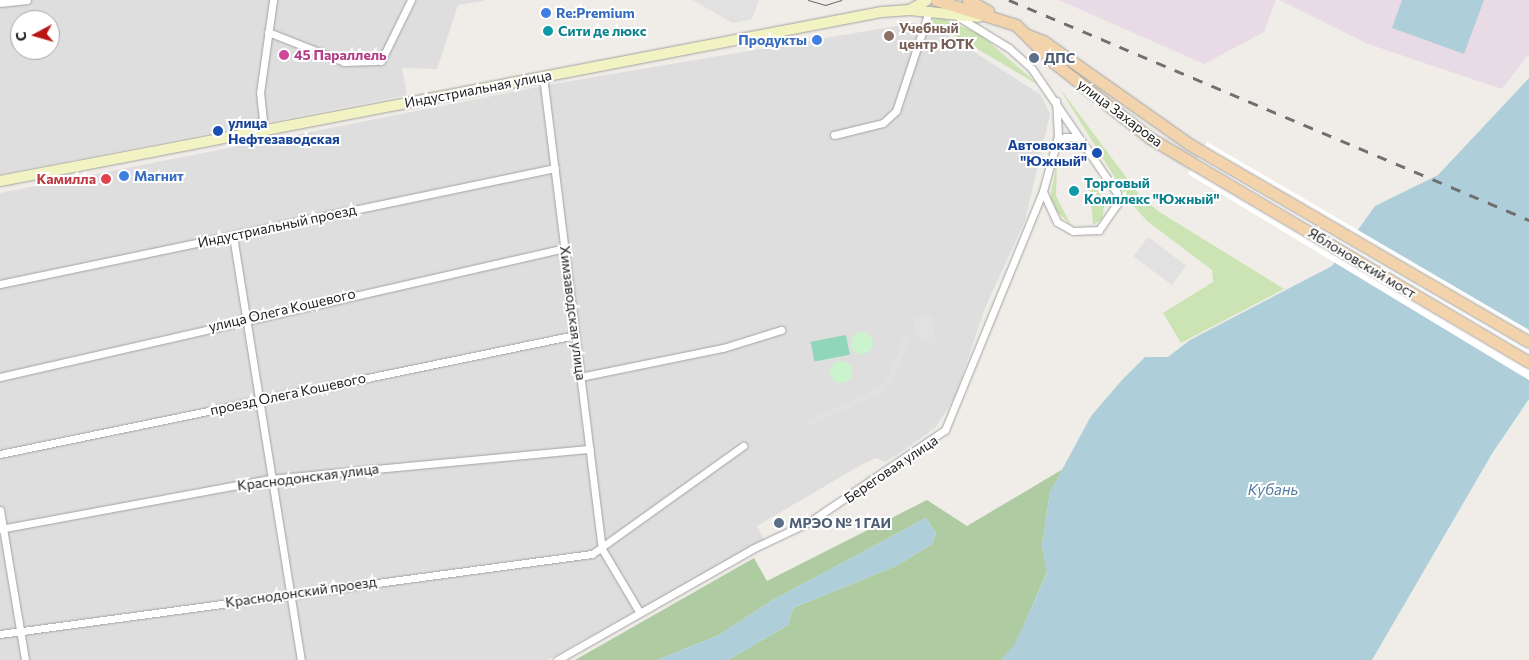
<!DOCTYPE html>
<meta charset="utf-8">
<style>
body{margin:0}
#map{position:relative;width:1529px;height:660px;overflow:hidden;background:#f0ede8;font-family:Commissioner,sans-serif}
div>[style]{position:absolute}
.residential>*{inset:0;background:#dfdede}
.industrial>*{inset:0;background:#e8dbe6}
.grass>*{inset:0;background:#cce4b4}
.forest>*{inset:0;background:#aecba2}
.park>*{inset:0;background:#cbf4ce}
.round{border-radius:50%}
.pitch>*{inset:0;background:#8fd6bb;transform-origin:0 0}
.parking>*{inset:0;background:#e1e1e1;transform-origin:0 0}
.water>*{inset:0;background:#aecfd9}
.pier>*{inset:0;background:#fff}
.roads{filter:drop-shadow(0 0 1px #a2a2a2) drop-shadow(0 0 1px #a2a2a2)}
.street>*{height:7px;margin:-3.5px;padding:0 3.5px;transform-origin:3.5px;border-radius:3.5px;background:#fff}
.secondary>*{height:10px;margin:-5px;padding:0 5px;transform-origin:5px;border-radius:5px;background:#f1f3c3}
.primary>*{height:11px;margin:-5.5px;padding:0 5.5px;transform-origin:5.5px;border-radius:5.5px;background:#f2d3ab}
.tram>*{height:1px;margin:-0.5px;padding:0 0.5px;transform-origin:0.5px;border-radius:0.5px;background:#6f6f6f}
.rail>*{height:2.5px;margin-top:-1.25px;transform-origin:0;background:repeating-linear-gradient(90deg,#6f6f6f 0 10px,transparent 0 20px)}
.dots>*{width:14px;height:14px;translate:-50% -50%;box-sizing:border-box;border:2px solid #fff;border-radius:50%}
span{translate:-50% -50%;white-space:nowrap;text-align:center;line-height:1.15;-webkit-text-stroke:4px #fff;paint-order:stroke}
.shop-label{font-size:14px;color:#366cbe;font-weight:700}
.left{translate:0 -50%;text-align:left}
.right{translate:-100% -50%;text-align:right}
.education-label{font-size:14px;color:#785e54;font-weight:700}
.culture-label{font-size:14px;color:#0d838f;font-weight:700}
.hotel-label{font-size:14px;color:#b23c85;font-weight:700}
.service-label{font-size:14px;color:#4e5e75;font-weight:700}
.street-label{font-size:14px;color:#212121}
.transit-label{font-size:14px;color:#164399;font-weight:700}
.health-label{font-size:14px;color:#be3a42;font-weight:700}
.water-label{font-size:15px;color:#537aa0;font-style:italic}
.north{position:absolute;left:10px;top:10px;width:50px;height:50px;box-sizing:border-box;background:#fff;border:1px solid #a6a6a6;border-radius:50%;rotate:264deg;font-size:14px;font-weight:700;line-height:20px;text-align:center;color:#212121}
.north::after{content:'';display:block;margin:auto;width:18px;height:22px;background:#bb1616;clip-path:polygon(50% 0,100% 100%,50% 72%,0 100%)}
</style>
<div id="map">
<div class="residential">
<i style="clip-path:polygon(evenodd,0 0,483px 0,484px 1px,458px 5px,437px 69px,402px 68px,407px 95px,0 174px,0 0,20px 20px,50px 20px,50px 50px,20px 50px,20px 20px)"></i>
<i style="clip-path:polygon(914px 23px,937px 28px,1041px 95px,1050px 114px,1025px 221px,985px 308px,956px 395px,936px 427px,903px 451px,885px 462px,876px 458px,861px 465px,757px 526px,764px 540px,548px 660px,0 660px,0 193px,553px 84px)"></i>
</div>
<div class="industrial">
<i style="clip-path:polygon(1059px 0,1276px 0,1264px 32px,1204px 64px)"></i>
<i style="clip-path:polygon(1279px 0,1529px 0,1529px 54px,1502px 89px,1368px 44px)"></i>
</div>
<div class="grass">
<i style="clip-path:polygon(939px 17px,980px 34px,1040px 86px,930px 21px)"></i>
<i style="clip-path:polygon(1058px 86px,1138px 193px,1158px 211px,1284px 289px,1181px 343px,1163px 313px,1213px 282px,1212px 270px,1147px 221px,1130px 202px)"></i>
<i style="clip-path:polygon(1057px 162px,1056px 196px,1071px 225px,1054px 209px,1050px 198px)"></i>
<i style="clip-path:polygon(1089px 178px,1105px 201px,1102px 219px,1093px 225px)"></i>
</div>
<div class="forest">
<i style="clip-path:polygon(1063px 469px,1050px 492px,1042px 546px,1047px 572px,1015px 645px,1001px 660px,728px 660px,788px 625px,793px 608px,898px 565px,932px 544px,936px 533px,926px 518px,771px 601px,719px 635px,657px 660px,575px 660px,754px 558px,767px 581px,927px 500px,967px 526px)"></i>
</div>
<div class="park">
<i class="round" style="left:851px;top:332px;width:22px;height:22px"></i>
<i class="round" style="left:830px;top:361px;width:22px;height:22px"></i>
</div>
<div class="pitch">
<i style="left:846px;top:335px;width:20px;height:36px;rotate:79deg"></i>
</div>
<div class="parking">
<i style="clip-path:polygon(692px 0,759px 0,752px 19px,733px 23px)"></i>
<i style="left:1148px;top:237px;width:48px;height:24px;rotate:37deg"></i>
<i style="clip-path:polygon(932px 315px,936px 346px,916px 337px,913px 317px)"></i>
<i style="clip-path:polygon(904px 337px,910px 339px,890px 386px,885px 384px)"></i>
<i style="clip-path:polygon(884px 385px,886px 391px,808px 426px,806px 421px)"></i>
</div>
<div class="water">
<i style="clip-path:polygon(1402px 0,1484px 0,1464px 54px,1392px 28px)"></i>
<i style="clip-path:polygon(1529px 78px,1529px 399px,1493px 452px,1372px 660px,1001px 660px,1015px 644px,1047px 573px,1042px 546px,1050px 492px,1091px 416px,1122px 380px,1145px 357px,1168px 357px,1190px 340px,1332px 266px,1375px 206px,1438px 175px)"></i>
<i style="clip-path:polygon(926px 518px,936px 533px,932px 544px,898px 565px,793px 608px,788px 625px,728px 660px,657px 660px,719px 635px,771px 601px)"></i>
</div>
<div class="pier">
<i style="clip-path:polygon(1207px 142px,1529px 330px,1529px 380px,1188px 174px)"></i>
</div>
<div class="roads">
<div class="street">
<i style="left:0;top:3px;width:27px;rotate:-6deg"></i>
<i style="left:957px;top:16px;width:61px;rotate:31.6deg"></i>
<i style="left:1009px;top:48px;width:31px;rotate:42deg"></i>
<i style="left:1032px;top:69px;width:150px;rotate:55.6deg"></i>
<i style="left:1117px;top:193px;width:11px;rotate:90deg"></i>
<i style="left:1117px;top:204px;width:32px;rotate:125deg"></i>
<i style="left:1099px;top:230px;width:26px;rotate:178deg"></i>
<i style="left:1073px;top:231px;width:18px;rotate:-151deg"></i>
<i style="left:1057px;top:222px;width:33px;rotate:-115deg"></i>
<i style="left:268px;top:32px;width:82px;rotate:21.5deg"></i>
<i style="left:344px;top:62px;width:37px;rotate:-2deg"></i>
<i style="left:381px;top:61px;width:68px;rotate:-63.8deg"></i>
<i style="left:543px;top:76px;width:477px;rotate:82.9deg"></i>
<i style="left:602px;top:549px;width:74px;rotate:59.3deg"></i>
<i style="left:264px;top:130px;width:37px;rotate:-96deg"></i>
<i style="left:260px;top:93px;width:94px;rotate:-82deg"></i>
<i style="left:834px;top:135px;width:50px;rotate:-13.8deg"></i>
<i style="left:883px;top:123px;width:18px;rotate:-43deg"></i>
<i style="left:896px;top:111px;width:105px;rotate:-71.7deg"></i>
<i style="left:1056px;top:143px;width:11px;rotate:-34deg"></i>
<i style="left:1065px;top:137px;width:13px"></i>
<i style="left:233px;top:236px;width:429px;rotate:80.9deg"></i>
<i style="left:0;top:284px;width:567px;rotate:-11.81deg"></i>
<i style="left:0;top:377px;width:580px;rotate:-12.86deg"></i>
<i style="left:580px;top:377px;width:146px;rotate:-11.5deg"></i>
<i style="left:723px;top:348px;width:61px;rotate:-17.2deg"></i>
<i style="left:0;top:454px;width:587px;rotate:-11.69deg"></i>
<i style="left:0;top:510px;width:152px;rotate:80.5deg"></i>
<i style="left:0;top:529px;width:275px;rotate:-10.5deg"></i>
<i style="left:270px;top:479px;width:321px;rotate:-5.4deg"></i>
<i style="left:0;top:634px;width:597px;rotate:-7.7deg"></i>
<i style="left:592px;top:554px;width:186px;rotate:-35.6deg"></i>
<i style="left:557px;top:660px;width:224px;rotate:-29.6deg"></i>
<i style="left:752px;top:549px;width:65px;rotate:-25.4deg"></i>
<i style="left:811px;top:521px;width:162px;rotate:-34.2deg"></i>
<i style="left:945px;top:430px;width:258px;rotate:-67.7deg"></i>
<i style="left:1043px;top:191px;width:57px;rotate:-74.7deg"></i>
<i style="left:1058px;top:136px;width:35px;rotate:-93deg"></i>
</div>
<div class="secondary">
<i style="left:911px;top:9px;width:18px;rotate:-29deg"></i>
<i style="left:0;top:181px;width:898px;rotate:-10.85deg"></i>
<i style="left:882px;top:12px;width:28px;rotate:-4deg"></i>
<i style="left:910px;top:10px;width:69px;rotate:5.8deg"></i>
</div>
<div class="primary">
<i style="left:936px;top:0;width:84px;rotate:17.4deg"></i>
<i style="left:1016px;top:25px;width:52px;rotate:45deg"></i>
<i style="left:1053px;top:62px;width:123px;rotate:38.1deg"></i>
<i style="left:1150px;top:138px;width:440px;rotate:30.6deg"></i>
<i style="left:968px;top:0;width:23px;rotate:29deg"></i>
<i style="left:1028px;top:35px;width:16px;rotate:22deg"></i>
<i style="left:1043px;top:41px;width:179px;rotate:35.2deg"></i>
<i style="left:1189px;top:144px;width:393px;rotate:30.2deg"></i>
</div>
</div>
<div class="tram">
<i style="left:808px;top:0;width:18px;rotate:16deg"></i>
<i style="left:825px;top:5px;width:17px;rotate:-17deg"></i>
</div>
<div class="rail">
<i style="left:1009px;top:0;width:565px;rotate:22.93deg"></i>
</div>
<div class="dots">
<i style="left:546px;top:13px;background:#3f7fe0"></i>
<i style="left:548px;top:31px;background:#0f9aa8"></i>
<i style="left:889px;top:36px;background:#8d6e63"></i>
<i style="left:817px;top:40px;background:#3f7fe0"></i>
<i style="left:284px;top:55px;background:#d1479c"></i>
<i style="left:1034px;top:58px;background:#5c6f8a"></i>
<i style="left:218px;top:131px;background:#1a4fb4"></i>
<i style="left:1097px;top:153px;background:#1a4fb4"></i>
<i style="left:124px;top:176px;background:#3f7fe0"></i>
<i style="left:106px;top:179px;background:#e0444e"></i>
<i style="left:1074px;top:191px;background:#0f9aa8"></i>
<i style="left:779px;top:523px;background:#5c6f8a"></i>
</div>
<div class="shop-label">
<span class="left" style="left:556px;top:13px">Re:Premium</span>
<span class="right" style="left:807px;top:40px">Продукты</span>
<span class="left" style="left:134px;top:176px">Магнит</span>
</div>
<div class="education-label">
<span class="left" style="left:899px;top:36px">Учебный<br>центр ЮТК</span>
</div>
<div class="culture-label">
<span class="left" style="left:558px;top:31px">Сити де люкс</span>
<span class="left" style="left:1084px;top:191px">Торговый<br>Комплекс "Южный"</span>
</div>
<div class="hotel-label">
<span class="left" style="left:294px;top:55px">45 Параллель</span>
</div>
<div class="service-label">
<span class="left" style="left:1044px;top:58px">ДПС</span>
<span class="left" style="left:789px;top:523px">МРЭО № 1 ГАИ</span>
</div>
<div class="street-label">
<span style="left:478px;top:89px;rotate:-11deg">Индустриальная улица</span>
<span style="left:1120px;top:113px;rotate:37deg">улица Захарова</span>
<span style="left:277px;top:226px;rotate:-12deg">Индустриальный проезд</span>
<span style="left:1362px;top:263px;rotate:31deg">Яблоновский мост</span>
<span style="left:282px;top:310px;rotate:-13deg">улица Олега Кошевого</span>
<span style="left:573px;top:313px;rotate:83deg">Химзаводская улица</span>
<span style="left:288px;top:394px;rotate:-12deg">проезд Олега Кошевого</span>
<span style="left:891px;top:469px;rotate:-34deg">Береговая улица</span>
<span style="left:308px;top:477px;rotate:-7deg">Краснодонская улица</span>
<span style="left:301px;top:592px;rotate:-8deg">Краснодонский проезд</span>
</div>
<div class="transit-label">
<span class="left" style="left:228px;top:131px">улица<br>Нефтезаводская</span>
<span class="right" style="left:1087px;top:153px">Автовокзал<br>"Южный"</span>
</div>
<div class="health-label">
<span class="right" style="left:96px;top:179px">Камилла</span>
</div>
<div class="water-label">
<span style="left:1273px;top:490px">Кубань</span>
</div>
<div class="north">С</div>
</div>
